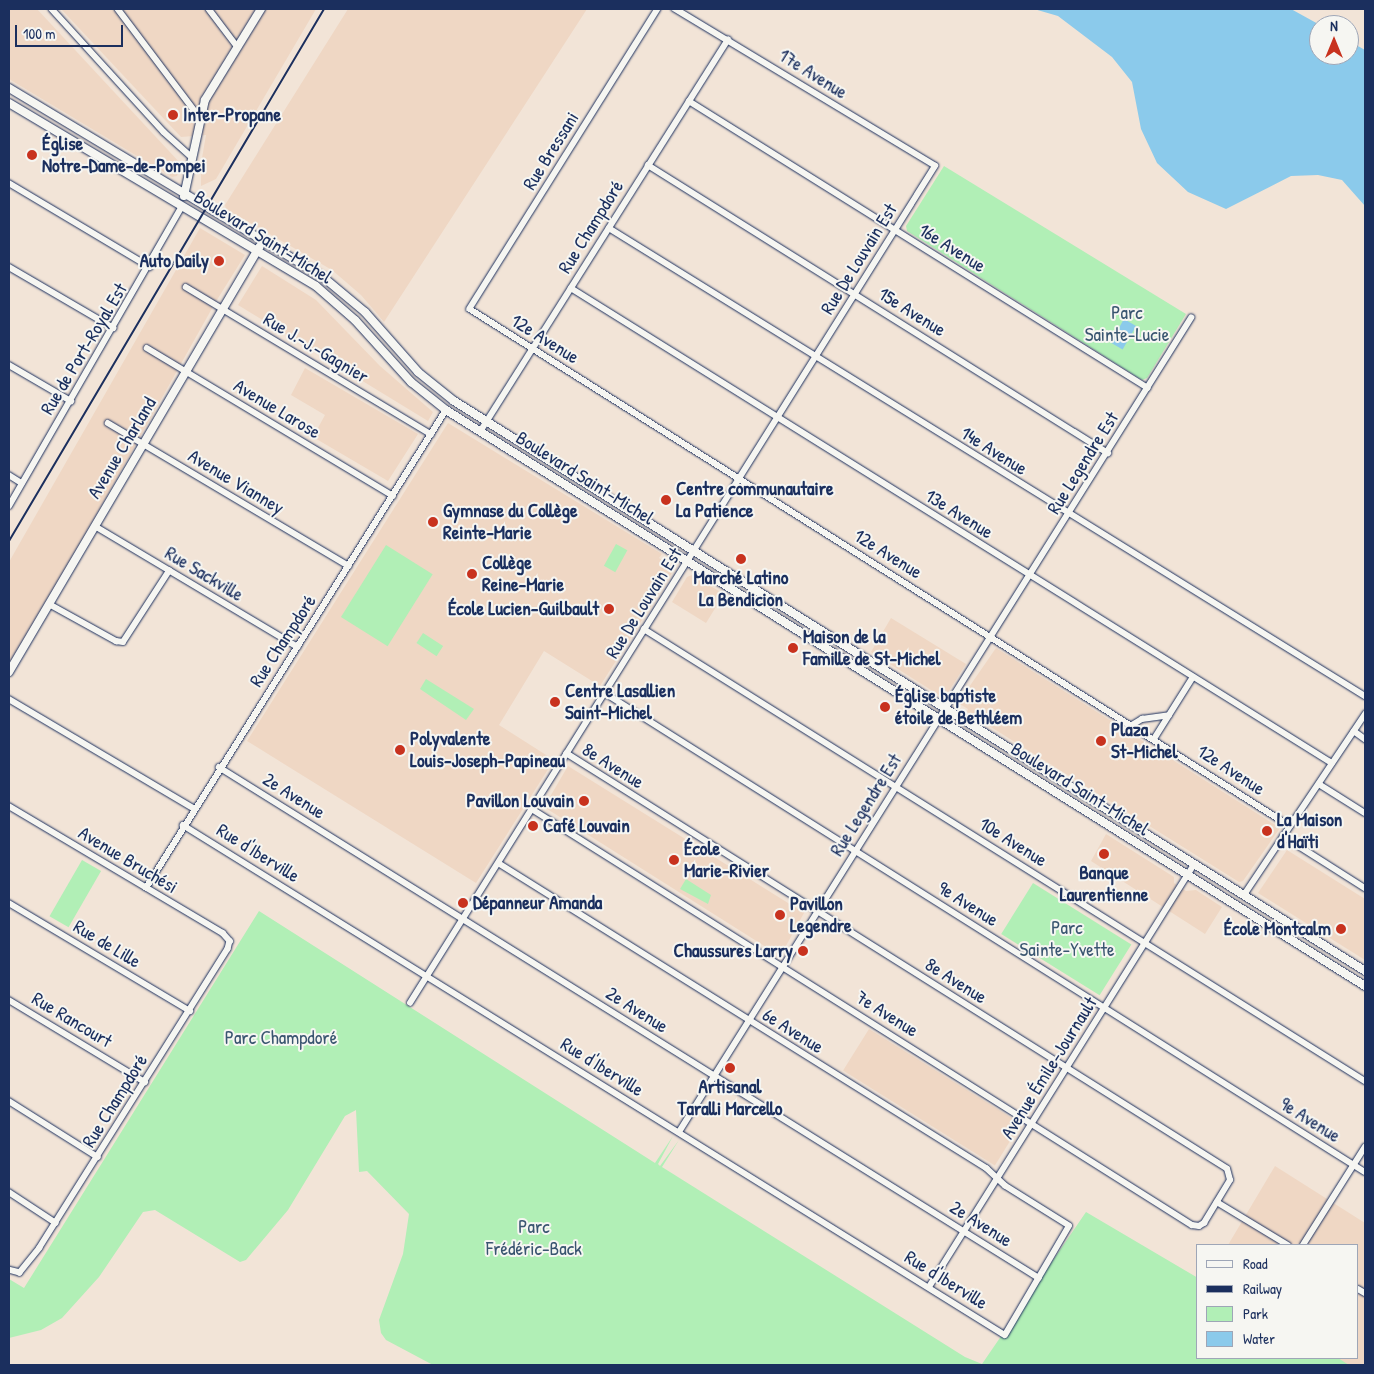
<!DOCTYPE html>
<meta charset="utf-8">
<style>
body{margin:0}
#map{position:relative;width:1374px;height:1374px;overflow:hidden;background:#f2e4d7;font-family:"Patrick Hand",sans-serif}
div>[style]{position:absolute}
.built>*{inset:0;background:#efd7c4;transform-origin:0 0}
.green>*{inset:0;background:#b1efb6;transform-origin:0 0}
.water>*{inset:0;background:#8bcaeb;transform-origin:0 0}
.roads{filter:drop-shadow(0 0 1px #1b2f5e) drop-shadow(0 0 1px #1b2f5e)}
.street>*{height:5.5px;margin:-2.75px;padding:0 2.75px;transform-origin:2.75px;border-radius:2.75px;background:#f6f6f2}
.secondary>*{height:8px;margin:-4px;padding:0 4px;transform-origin:4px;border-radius:4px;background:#f6f6f2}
.rail>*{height:2px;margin:-1px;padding:0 1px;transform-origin:1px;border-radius:1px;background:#1b2f5e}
.dots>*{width:14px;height:14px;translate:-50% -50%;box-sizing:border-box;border:2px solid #f6f6f2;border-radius:50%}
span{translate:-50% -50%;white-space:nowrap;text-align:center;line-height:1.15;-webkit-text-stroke:4px #f6f6f2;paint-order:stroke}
.street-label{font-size:19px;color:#1b2f5e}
.poi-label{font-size:19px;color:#1b2f5e;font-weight:700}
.left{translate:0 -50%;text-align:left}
.right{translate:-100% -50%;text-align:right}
.park-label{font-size:19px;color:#395570}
.frame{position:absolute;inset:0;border:10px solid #1b2f5e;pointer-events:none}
.legend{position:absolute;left:1196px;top:1244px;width:162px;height:115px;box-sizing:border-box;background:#f6f6f2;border:1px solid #9ea6b7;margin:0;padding:6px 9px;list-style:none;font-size:15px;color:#1b2f5e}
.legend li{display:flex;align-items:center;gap:10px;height:25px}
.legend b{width:25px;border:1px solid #9ea6b7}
.north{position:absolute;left:1309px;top:15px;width:50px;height:50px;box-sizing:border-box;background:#f6f6f2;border:1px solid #9ea6b7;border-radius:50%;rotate:0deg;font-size:14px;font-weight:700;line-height:20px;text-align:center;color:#1b2f5e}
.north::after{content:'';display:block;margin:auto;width:18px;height:22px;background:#c8321e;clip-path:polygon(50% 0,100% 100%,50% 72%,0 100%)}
.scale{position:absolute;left:15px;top:25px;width:108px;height:22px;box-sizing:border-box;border:2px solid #1b2f5e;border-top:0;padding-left:6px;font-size:15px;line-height:18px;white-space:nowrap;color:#1b2f5e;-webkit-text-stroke:4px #f6f6f2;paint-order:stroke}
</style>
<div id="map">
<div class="built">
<i style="clip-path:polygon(9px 9px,37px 9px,181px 164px,177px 176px,172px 177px,9px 79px)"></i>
<i style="clip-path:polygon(61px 9px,316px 9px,216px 179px,201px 186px,201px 164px,206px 135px,181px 137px)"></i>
<i style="clip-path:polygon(348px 9px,587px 9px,384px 322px,361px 295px,332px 270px,226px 209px,225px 205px)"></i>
<i style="clip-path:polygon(200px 228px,245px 255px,215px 303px,9px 671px,9px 562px)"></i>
<i style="clip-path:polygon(262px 266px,316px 300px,380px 366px,433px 412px,428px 421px,238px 305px)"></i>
<i style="clip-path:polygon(305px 368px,418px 434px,388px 481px,313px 437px,325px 415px,291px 395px)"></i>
<i style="clip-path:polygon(448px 423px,662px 554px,659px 558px,675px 568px,600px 686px,544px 651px,499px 725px,554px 760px,476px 883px,247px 741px)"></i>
<i style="clip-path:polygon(692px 575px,724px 594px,706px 623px,672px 602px,687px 577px)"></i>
<i style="clip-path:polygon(891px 618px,966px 664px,947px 694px,942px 697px,871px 652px)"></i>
<i style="clip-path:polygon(996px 648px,1280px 828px,1243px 881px,1239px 882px,967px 712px,968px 709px,958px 703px)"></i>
<i style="clip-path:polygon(568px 766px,804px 913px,782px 953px,776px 949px,774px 952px,544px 807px)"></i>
<i style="clip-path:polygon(1106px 834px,1174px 877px,1174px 883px,1186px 891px,1196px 890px,1222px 907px,1205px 934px,1091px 861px)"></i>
<i style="clip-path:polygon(1287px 850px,1365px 899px,1365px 960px,1258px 893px)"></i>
<i style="left:869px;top:1029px;width:179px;height:49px;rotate:32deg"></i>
<i style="clip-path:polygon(1275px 1166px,1365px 1223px,1365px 1365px,1338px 1365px,1326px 1358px,1358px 1358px,1358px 1245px,1228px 1245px)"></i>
</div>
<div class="green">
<i style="clip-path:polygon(944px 166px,1186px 314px,1147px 378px,1142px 380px,907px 231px,906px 226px)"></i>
<i style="left:616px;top:544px;width:13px;height:25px;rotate:29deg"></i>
<i style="left:386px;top:545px;width:55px;height:85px;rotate:32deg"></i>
<i style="left:423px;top:633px;width:24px;height:12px;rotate:33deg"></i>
<i style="clip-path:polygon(426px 679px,474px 709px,466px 720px,420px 689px)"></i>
<i style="left:82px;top:860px;width:22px;height:65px;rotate:30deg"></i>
<i style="clip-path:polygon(686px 879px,711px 895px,708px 904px,680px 889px)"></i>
<i style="left:1033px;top:883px;width:116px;height:60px;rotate:32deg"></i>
<i style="clip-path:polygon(259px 911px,655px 1163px,673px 1136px,658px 1164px,660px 1166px,679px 1140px,662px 1167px,965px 1357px,982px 1364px,1086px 1212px,1198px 1278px,1198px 1358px,1338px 1358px,1349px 1365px,433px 1365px,386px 1340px,381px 1333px,379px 1320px,403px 1254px,409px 1214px,367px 1171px,359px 1172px,356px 1110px,345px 1116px,288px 1210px,246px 1260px,240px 1262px,155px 1210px,143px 1212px,99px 1277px,62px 1318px,41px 1330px,9px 1338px,9px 1279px,24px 1288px)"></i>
</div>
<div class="water">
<i style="clip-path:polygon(1034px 9px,1291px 9px,1320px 25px,1319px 55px,1349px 55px,1349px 41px,1365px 50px,1365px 206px,1342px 180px,1318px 175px,1291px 176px,1226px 209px,1188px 192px,1157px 163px,1141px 129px,1132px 82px,1112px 57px,1058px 16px)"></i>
<i style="left:1124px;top:319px;width:14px;height:27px;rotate:30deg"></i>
</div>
<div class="roads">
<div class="street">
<i style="left:52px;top:9px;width:166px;rotate:47.7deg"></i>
<i style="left:164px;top:132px;width:38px;rotate:42deg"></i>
<i style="left:118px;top:9px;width:136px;rotate:53deg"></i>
<i style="left:209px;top:9px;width:46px;rotate:52.9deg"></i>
<i style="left:658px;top:9px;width:354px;rotate:122.1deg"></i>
<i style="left:470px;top:309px;width:969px;rotate:32.23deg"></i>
<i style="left:689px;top:101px;width:541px;rotate:32.02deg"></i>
<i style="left:648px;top:165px;width:543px;rotate:32.05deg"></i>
<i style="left:9px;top:183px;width:164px;rotate:30.8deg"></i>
<i style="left:609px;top:228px;width:889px;rotate:31.76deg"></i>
<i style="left:9px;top:267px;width:121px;rotate:30.2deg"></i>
<i style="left:186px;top:287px;width:286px;rotate:31deg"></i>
<i style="left:571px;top:288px;width:897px;rotate:31.97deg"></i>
<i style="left:147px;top:348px;width:287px;rotate:31deg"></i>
<i style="left:9px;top:365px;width:72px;rotate:30.1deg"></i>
<i style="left:108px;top:423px;width:280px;rotate:30.7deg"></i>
<i style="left:480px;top:432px;width:464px;rotate:-57.7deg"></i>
<i style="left:9px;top:475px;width:15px;rotate:32deg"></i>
<i style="left:9px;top:506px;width:346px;rotate:-60deg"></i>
<i style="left:95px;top:526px;width:236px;rotate:30.8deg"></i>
<i style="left:49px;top:604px;width:77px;rotate:28.9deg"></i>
<i style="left:116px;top:641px;width:7px;rotate:8deg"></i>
<i style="left:123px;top:642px;width:85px;rotate:-57.1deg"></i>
<i style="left:644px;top:629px;width:851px;rotate:32.08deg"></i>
<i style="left:605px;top:693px;width:898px;rotate:32.22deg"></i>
<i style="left:9px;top:699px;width:214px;rotate:30.6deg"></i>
<i style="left:1132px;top:725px;width:12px;rotate:-31deg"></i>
<i style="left:1142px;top:719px;width:27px;rotate:-8deg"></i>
<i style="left:1354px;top:731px;width:14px;rotate:36deg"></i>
<i style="left:1154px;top:739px;width:73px;rotate:-57.8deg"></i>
<i style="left:219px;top:767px;width:966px;rotate:31.93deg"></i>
<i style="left:1319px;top:784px;width:54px;rotate:32.2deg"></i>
<i style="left:9px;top:806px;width:249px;rotate:30.7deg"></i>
<i style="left:223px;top:933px;width:11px;rotate:49deg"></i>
<i style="left:230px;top:941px;width:8px;rotate:104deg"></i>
<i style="left:228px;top:949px;width:353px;rotate:122.2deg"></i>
<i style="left:40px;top:1248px;width:32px;rotate:129deg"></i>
<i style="left:20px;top:1273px;width:11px;rotate:-165deg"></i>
<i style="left:532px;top:809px;width:780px;rotate:32.22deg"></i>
<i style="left:1192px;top:1225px;width:7px;rotate:8deg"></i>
<i style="left:1199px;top:1226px;width:6px;rotate:-31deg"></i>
<i style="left:1204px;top:1223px;width:50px;rotate:-58.8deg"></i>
<i style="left:1230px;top:1180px;width:11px;rotate:-105deg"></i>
<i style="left:1227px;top:1169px;width:780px;rotate:-147.84deg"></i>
<i style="left:183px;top:825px;width:967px;rotate:31.82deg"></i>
<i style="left:1005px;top:1335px;width:126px;rotate:-59.6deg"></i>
<i style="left:1069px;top:1226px;width:75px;rotate:-148deg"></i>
<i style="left:1005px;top:1186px;width:25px;rotate:-137deg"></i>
<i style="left:987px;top:1169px;width:575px;rotate:-147.99deg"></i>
<i style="left:1283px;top:836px;width:97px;rotate:32.4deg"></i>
<i style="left:146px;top:888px;width:564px;rotate:-57.89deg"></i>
<i style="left:1244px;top:895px;width:218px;rotate:-56.2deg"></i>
<i style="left:9px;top:903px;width:211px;rotate:30.8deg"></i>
<i style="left:9px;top:1000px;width:159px;rotate:31.1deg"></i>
<i style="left:410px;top:1003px;width:988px;rotate:-57.9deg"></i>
<i style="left:935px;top:166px;width:304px;rotate:-148.9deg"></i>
<i style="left:9px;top:1101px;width:105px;rotate:32.2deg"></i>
<i style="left:679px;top:1132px;width:962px;rotate:-57.83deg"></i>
<i style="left:9px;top:1192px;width:56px;rotate:33.4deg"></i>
<i style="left:1217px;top:1202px;width:83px;rotate:31.2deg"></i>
<i style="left:1303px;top:1245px;width:116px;rotate:-57.7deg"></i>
<i style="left:929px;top:1287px;width:499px;rotate:-57.9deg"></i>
<i style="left:1358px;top:1289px;width:8px;rotate:30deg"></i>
</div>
<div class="secondary">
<i style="left:9px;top:88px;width:366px;rotate:31deg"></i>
<i style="left:323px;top:277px;width:55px;rotate:39.8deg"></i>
<i style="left:365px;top:312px;width:80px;rotate:48.5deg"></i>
<i style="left:418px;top:372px;width:46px;rotate:38.9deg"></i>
<i style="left:454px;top:401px;width:1075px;rotate:32.03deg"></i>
<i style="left:9px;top:103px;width:357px;rotate:30.8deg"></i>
<i style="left:316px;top:286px;width:52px;rotate:41.1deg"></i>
<i style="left:355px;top:320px;width:84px;rotate:47.9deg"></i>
<i style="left:411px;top:382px;width:45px;rotate:38.7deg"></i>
<i style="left:446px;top:410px;width:1085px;rotate:32.08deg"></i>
<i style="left:184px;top:196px;width:98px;rotate:-77.7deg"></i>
<i style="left:205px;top:100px;width:107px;rotate:-58.4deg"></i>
<i style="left:9px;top:672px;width:494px;rotate:-59.5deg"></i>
</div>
</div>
<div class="rail">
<i style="left:9px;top:541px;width:618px;rotate:-59.37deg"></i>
</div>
<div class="dots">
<i style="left:173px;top:115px;background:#c8321e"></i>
<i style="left:32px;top:155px;background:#c8321e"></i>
<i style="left:219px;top:261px;background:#c8321e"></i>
<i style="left:666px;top:500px;background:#c8321e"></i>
<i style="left:433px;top:522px;background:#c8321e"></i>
<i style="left:741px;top:559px;background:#c8321e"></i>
<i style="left:472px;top:574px;background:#c8321e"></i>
<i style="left:609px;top:609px;background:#c8321e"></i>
<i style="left:793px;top:648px;background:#c8321e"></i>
<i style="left:555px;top:702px;background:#c8321e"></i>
<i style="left:885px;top:707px;background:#c8321e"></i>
<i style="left:1101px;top:741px;background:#c8321e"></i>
<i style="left:400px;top:750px;background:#c8321e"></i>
<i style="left:584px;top:801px;background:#c8321e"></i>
<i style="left:533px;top:826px;background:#c8321e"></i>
<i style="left:1267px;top:831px;background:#c8321e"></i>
<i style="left:1104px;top:854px;background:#c8321e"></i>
<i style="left:674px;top:860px;background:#c8321e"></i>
<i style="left:463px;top:903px;background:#c8321e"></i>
<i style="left:780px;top:915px;background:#c8321e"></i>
<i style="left:1341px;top:929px;background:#c8321e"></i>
<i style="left:803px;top:951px;background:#c8321e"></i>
<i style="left:730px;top:1068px;background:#c8321e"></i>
</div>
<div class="street-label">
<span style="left:813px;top:74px;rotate:32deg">17e Avenue</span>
<span style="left:551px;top:151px;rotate:-58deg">Rue Bressani</span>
<span style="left:591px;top:227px;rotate:-58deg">Rue Champdoré</span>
<span style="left:263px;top:237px;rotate:32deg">Boulevard Saint-Michel</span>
<span style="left:952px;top:248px;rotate:32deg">16e Avenue</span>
<span style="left:859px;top:259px;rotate:-58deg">Rue De Louvain Est</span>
<span style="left:912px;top:312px;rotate:32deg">15e Avenue</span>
<span style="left:545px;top:339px;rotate:32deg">12e Avenue</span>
<span style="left:316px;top:348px;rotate:31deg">Rue J.-J.-Gagnier</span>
<span style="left:84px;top:349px;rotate:-59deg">Rue de Port-Royal Est</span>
<span style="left:277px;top:409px;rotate:31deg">Avenue Larose</span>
<span style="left:122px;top:448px;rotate:-59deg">Avenue Charland</span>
<span style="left:994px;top:451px;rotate:32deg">14e Avenue</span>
<span style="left:1083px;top:463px;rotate:-58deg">Rue Legendre Est</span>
<span style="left:585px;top:478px;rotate:32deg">Boulevard Saint-Michel</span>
<span style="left:236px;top:482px;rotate:31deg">Avenue Vianney</span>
<span style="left:959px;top:514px;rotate:32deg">13e Avenue</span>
<span style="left:888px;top:554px;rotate:32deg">12e Avenue</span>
<span style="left:204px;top:574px;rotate:31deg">Rue Sackville</span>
<span style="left:644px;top:603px;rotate:-58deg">Rue De Louvain Est</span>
<span style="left:283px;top:641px;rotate:-57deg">Rue Champdoré</span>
<span style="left:613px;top:766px;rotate:32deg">8e Avenue</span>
<span style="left:1231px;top:770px;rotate:33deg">12e Avenue</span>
<span style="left:1080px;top:789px;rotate:32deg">Boulevard Saint-Michel</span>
<span style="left:294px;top:796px;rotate:32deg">2e Avenue</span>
<span style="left:866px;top:805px;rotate:-58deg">Rue Legendre Est</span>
<span style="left:1013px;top:842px;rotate:32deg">10e Avenue</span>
<span style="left:258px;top:853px;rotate:32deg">Rue d'Iberville</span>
<span style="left:128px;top:860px;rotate:31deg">Avenue Bruchési</span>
<span style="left:968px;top:904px;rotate:32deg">9e Avenue</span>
<span style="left:107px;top:944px;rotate:31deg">Rue de Lille</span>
<span style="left:956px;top:981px;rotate:32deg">8e Avenue</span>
<span style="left:637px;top:1010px;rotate:32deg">2e Avenue</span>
<span style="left:887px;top:1014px;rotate:32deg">7e Avenue</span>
<span style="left:72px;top:1020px;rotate:31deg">Rue Rancourt</span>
<span style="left:793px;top:1031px;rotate:32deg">6e Avenue</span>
<span style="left:602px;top:1067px;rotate:32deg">Rue d'Iberville</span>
<span style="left:1049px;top:1068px;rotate:-58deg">Avenue Émile-Journault</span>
<span style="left:115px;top:1101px;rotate:-58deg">Rue Champdoré</span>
<span style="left:1310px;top:1120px;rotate:32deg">9e Avenue</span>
<span style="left:981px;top:1224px;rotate:32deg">2e Avenue</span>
<span style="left:946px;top:1280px;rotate:32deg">Rue d'Iberville</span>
</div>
<div class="poi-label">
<span class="left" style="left:183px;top:115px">Inter-Propane</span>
<span class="left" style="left:42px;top:155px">Église<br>Notre-Dame-de-Pompei</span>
<span class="right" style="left:209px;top:261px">Auto Daily</span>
<span class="left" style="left:676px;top:500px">Centre communautaire<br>La Patience</span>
<span class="left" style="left:443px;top:522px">Gymnase du Collège<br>Reinte-Marie</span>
<span class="left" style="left:482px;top:574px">Collège<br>Reine-Marie</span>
<span style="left:741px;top:589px">Marché Latino<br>La Bendicion</span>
<span class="right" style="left:599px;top:609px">École Lucien-Guilbault</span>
<span class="left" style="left:803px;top:648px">Maison de la<br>Famille de St-Michel</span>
<span class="left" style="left:565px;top:702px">Centre Lasallien<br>Saint-Michel</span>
<span class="left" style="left:895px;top:707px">Église baptiste<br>étoile de Bethléem</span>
<span class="left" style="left:1111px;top:741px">Plaza<br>St-Michel</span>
<span class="left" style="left:410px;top:750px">Polyvalente<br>Louis-Joseph-Papineau</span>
<span class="right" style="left:574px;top:801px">Pavillon Louvain</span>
<span class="left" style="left:1277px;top:831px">La Maison<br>d'Haïti</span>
<span class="left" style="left:543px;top:826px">Café Louvain</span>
<span class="left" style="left:684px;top:860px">École<br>Marie-Rivier</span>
<span style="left:1104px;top:884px">Banque<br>Laurentienne</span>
<span class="left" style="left:473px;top:903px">Dépanneur Amanda</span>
<span class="left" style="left:790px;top:915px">Pavillon<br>Legendre</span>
<span class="right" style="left:1331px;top:929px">École Montcalm</span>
<span class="right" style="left:793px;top:951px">Chaussures Larry</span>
<span style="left:730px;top:1098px">Artisanal<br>Taralli Marcello</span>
</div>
<div class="park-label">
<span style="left:1127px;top:324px">Parc<br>Sainte-Lucie</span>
<span style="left:1067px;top:939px">Parc<br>Sainte-Yvette</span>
<span style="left:281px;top:1038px">Parc Champdoré</span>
<span style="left:534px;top:1238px">Parc<br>Frédéric-Back</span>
</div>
<div class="frame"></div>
<ul class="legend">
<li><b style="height:6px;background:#f6f6f2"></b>Road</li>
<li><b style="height:6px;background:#1b2f5e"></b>Railway</li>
<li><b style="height:14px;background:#b1efb6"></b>Park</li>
<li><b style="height:14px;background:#8bcaeb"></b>Water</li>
</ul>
<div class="north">N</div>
<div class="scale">100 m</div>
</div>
